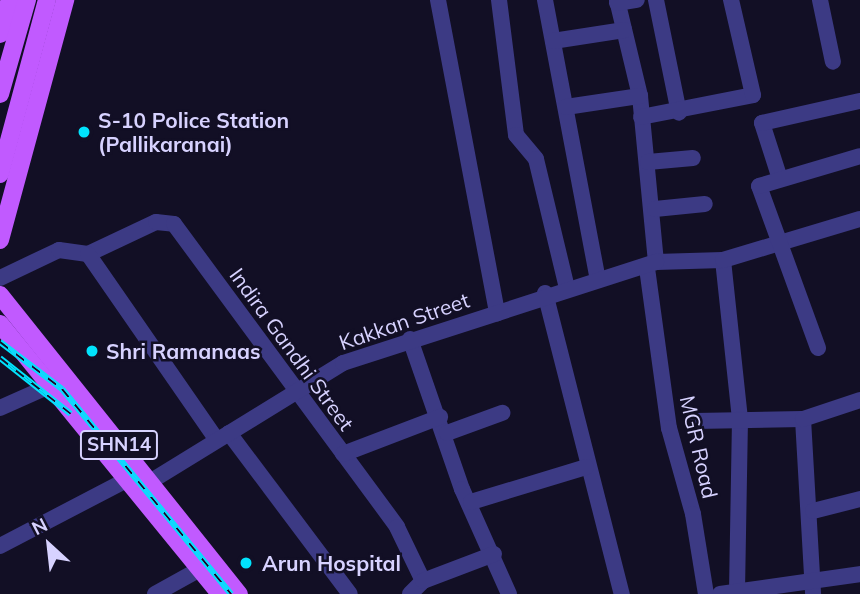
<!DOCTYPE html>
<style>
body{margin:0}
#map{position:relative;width:860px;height:594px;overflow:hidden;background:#120f25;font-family:Mulish,sans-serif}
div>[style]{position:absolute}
.minor>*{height:16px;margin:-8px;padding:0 8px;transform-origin:8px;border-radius:8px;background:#3c3a84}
.major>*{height:18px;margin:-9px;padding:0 9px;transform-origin:9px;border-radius:9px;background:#c15aff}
.rail>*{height:6px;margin-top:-3px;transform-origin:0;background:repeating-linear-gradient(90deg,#120f25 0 10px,#01e3fd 0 20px);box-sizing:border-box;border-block:2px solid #01e3fd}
.dots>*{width:19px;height:19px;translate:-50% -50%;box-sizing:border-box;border:4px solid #120f25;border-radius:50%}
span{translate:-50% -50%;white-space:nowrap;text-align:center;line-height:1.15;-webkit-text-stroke:5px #120f25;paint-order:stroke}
.shield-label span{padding:2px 5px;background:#120f25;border:2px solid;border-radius:5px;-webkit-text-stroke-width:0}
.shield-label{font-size:19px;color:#d7d2ff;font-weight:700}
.poi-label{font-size:21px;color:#d7d2ff;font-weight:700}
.left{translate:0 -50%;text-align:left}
.street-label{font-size:21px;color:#d7d2ff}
.north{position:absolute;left:14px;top:510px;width:70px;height:70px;-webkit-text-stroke:5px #120f25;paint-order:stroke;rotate:333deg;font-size:19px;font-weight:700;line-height:28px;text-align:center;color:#d7d2ff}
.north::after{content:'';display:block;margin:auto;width:24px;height:32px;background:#d7d2ff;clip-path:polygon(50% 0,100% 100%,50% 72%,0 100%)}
</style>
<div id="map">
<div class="minor">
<i style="left:438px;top:0;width:319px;rotate:79.3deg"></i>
<i style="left:499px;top:0;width:136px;rotate:82.8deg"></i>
<i style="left:516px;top:135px;width:31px;rotate:50deg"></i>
<i style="left:536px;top:159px;width:133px;rotate:76.5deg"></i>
<i style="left:545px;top:0;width:285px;rotate:79.3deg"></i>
<i style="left:617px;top:0;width:99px;rotate:76.5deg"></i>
<i style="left:640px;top:96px;width:167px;rotate:84.5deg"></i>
<i style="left:656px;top:0;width:115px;rotate:78.5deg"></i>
<i style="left:820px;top:0;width:63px;rotate:78.2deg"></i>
<i style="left:617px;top:3px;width:20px;rotate:-9deg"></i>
<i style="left:553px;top:41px;width:72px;rotate:-8.8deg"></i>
<i style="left:566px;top:107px;width:75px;rotate:-8.5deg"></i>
<i style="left:641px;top:117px;width:114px;rotate:-11.1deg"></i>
<i style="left:753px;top:95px;width:98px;rotate:-103deg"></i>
<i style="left:648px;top:162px;width:45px;rotate:-5.1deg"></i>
<i style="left:780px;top:179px;width:59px;rotate:-107.8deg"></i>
<i style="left:762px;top:123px;width:100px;rotate:-12.7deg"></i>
<i style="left:655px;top:209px;width:50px;rotate:-5.7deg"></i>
<i style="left:88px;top:254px;width:75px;rotate:-25.2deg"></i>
<i style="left:156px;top:222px;width:18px;rotate:6deg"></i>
<i style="left:174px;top:224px;width:376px;rotate:53.6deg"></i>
<i style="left:397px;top:527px;width:60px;rotate:64.3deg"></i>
<i style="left:723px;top:260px;width:160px;rotate:83.9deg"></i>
<i style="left:740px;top:419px;width:173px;rotate:91deg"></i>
<i style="left:656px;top:262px;width:67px;rotate:-1.7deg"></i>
<i style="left:723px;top:260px;width:143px;rotate:-16.7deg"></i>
<i style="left:647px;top:268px;width:162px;rotate:82.2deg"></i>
<i style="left:669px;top:428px;width:89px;rotate:74.4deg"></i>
<i style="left:693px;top:514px;width:81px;rotate:80.8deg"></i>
<i style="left:0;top:278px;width:65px;rotate:-25.4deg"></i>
<i style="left:59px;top:250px;width:29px;rotate:8deg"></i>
<i style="left:88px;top:254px;width:226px;rotate:55.3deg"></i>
<i style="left:545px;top:293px;width:311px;rotate:75.7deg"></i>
<i style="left:410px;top:339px;width:159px;rotate:70.9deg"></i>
<i style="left:462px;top:489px;width:115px;rotate:65.9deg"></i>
<i style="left:818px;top:348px;width:172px;rotate:-110deg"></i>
<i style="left:759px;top:186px;width:105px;rotate:-16.5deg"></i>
<i style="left:0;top:408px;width:59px;rotate:-24deg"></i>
<i style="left:803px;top:419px;width:175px;rotate:86.7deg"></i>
<i style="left:695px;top:421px;width:108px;rotate:-1.1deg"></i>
<i style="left:803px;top:419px;width:60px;rotate:-18.4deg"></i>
<i style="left:229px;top:433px;width:201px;rotate:53.1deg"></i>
<i style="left:447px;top:433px;width:59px;rotate:-20deg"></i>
<i style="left:343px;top:454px;width:104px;rotate:-20.9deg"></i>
<i style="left:148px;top:483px;width:229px;rotate:-31.6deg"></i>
<i style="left:343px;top:363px;width:329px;rotate:-17.9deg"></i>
<i style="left:471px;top:502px;width:120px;rotate:-16.9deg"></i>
<i style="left:813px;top:511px;width:49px;rotate:-14.3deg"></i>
<i style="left:0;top:546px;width:144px;rotate:-27.6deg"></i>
<i style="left:155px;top:594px;width:51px;rotate:-29.1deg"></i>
<i style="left:410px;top:594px;width:18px;rotate:-45deg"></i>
<i style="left:423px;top:581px;width:76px;rotate:-20.8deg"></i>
<i style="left:720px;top:594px;width:141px;rotate:-8.1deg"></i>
</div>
<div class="major">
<i style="left:0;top:34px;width:35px;rotate:-74deg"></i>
<i style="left:0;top:94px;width:98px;rotate:-74deg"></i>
<i style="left:0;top:174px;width:180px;rotate:-74.9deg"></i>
<i style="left:0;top:240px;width:249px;rotate:-74.8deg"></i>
<i style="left:0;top:295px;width:383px;rotate:51.4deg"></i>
<i style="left:0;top:324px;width:348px;rotate:50.8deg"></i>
</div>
<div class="rail">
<i style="left:0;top:342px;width:78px;rotate:37.2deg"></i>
<i style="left:62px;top:389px;width:266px;rotate:50.5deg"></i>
<i style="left:0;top:358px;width:90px;rotate:38.3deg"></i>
</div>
<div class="dots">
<i style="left:84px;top:132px;background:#01e3fd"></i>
<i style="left:92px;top:351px;background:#01e3fd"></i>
<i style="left:246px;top:563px;background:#01e3fd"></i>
</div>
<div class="shield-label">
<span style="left:119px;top:445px">SHN14</span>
</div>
<div class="poi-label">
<span class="left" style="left:98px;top:132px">S-10 Police Station<br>(Pallikaranai)</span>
<span class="left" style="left:106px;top:351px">Shri Ramanaas</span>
<span class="left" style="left:262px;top:563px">Arun Hospital</span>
</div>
<div class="street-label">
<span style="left:404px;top:321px;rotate:-19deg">Kakkan Street</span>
<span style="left:292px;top:349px;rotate:54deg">Indira Gandhi Street</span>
<span style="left:699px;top:447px;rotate:77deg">MGR Road</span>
</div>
<div class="north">N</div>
</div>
